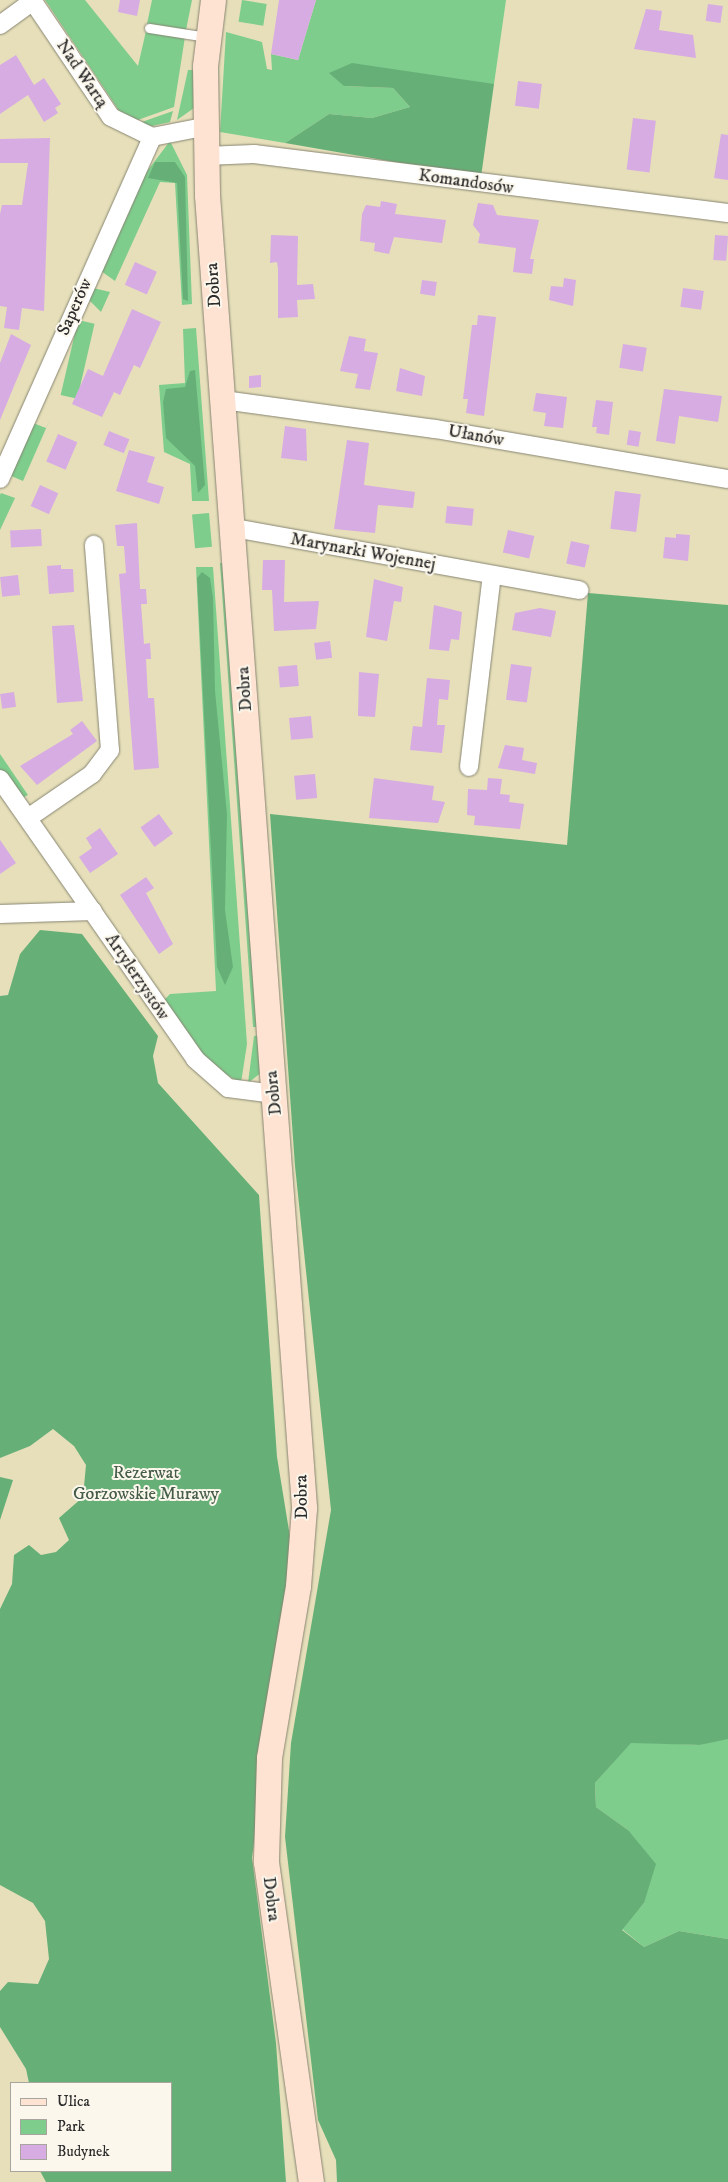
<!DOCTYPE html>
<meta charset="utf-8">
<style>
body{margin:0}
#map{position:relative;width:728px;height:2182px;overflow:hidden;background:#e6dfba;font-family:"IM FELL DW Pica",serif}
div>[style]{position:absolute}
.green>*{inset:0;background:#7ecd8d;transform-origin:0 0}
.forest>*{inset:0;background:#66b078}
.building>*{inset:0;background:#d7ace2;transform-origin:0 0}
.roads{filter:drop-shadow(0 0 1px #888572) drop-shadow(0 0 1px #888572)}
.lane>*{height:9px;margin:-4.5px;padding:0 4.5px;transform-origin:4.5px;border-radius:4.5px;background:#fff}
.street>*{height:18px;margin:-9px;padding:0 9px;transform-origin:9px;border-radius:9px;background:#fff}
.secondary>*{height:25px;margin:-12.5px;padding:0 12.5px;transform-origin:12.5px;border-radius:12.5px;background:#fee3d2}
span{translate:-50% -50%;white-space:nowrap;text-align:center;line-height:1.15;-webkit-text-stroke:4px #fbf7ec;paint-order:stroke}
.street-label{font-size:18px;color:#2b2b2b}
.park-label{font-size:18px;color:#445c48}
.legend{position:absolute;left:10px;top:2082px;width:162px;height:90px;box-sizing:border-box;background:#fbf7ec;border:1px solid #a8a59f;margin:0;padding:6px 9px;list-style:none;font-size:15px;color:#2b2b2b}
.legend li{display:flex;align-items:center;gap:10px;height:25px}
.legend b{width:25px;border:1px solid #a8a59f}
</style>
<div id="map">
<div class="green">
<i style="clip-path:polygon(45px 0,85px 0,138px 66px,146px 31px,185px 37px,174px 107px,135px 121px,120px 112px)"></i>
<i style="clip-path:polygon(152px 0,192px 0,186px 30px,147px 24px)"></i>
<i style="left:242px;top:0;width:25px;height:22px;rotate:9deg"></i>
<i style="clip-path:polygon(316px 0,506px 0,494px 84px,344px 86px,393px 88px,410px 107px,372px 118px,329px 114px,285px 143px,220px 132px,226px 32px,262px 42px,267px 69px,272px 70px,271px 54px,298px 60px)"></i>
<i style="clip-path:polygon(188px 70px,196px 70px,194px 108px,177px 120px)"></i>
<i style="clip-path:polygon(173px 111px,170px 122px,152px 126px,139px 123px)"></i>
<i style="clip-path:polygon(170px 141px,187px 175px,192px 304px,182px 305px,175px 183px,160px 182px,115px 281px,101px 271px,142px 178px)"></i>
<i style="clip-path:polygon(93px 288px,110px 292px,101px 312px,88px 299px)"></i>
<i style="left:78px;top:320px;width:17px;height:77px;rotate:13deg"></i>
<i style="clip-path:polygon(196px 328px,209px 501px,192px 501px,190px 464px,164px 452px,159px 385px,185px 383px,183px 329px)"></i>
<i style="clip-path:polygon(51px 417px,23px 481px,9px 475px,33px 423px,46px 428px)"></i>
<i style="clip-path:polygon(1px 493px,15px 498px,0 530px,0 495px)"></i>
<i style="left:209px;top:513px;width:34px;height:17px;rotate:85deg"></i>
<i style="clip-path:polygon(220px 563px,224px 563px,261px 1027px,253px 1027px)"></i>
<i style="clip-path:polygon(196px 567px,213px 567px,247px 1044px,241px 1083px,211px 1066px,163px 1001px,170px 994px,216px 991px)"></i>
<i style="clip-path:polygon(0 754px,28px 795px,20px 799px,0 771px)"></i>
<i style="clip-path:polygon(262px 1035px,262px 1072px,248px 1083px,254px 1036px)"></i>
<i style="clip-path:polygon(720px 1739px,728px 1739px,728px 1939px,679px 1931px,644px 1947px,622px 1929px,644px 1903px,628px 1830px,596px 1807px,595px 1783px,631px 1742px,700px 1745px)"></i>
</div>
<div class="forest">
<i style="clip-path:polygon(352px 63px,494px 84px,481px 177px,285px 143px,329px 114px,372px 118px,410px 107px,393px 88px,344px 86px,329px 73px)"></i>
<i style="clip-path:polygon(155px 162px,175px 162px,185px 177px,188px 301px,183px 299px,177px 183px,148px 178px)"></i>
<i style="clip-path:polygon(195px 370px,205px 485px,198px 493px,195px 466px,166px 438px,163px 402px,166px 389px,185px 387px,190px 371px)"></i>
<i style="clip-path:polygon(202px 572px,210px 578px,213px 598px,215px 691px,227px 814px,225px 910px,233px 967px,225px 985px,217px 967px,197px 578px)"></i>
<i style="clip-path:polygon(588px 593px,728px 605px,728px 1739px,700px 1745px,631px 1743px,595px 1783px,596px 1807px,628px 1830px,656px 1864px,644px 1903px,622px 1930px,644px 1947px,679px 1931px,728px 1939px,728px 2182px,337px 2182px,336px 2160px,318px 2120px,285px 1837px,291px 1743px,331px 1510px,295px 1166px,270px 814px,567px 845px)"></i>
<i style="clip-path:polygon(40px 930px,82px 934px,158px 1036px,153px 1056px,158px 1083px,259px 1195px,277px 1457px,292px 1549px,252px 1858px,276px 2043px,286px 2182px,46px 2182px,40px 2171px,171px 2171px,171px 2083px,29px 2083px,26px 2069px,0 2027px,0 1991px,8px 1982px,38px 1984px,49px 1959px,45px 1921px,33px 1903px,0 1885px,0 1609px,12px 1584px,14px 1555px,29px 1545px,41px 1555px,56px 1552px,69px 1540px,59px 1518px,83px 1497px,86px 1465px,74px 1446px,53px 1429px,30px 1446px,0 1458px,0 996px,8px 995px,20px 954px)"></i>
<i style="clip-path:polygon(0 1477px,13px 1480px,0 1520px)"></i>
</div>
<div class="building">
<i style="clip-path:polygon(120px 0,140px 0,137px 16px,118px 12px)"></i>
<i style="clip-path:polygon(279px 0,316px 0,298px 60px,271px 54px)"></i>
<i style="left:708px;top:4px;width:15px;height:17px;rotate:8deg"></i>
<i style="clip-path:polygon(646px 9px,662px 11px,659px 30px,693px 35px,696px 58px,634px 49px)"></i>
<i style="clip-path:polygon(16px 55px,34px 85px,44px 78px,61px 104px,55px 108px,58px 113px,44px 122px,28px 95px,0 114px,0 65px)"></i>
<i style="left:518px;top:81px;width:24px;height:25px;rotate:7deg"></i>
<i style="left:633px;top:118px;width:23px;height:52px;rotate:7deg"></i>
<i style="clip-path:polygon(721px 134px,728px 135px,728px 180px,714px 178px)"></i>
<i style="clip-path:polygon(50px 138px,44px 311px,22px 308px,19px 330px,4px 328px,7px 307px,0 306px,0 214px,2px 205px,22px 205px,28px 163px,0 163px,0 139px)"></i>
<i style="clip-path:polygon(381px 201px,397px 204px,395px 214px,446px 220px,442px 243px,394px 237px,389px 254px,374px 251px,375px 243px,360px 241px,362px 214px,366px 205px,380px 207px)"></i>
<i style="clip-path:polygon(478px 203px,493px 205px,497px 215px,539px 220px,530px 259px,534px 259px,532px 274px,513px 272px,516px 248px,478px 243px,480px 234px,473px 225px)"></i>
<i style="clip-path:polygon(271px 235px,298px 236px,297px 285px,313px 284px,315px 299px,297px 300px,298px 317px,278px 318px,278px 269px,277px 262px,270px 263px)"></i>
<i style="left:715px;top:235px;width:13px;height:25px;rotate:4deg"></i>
<i style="left:135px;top:262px;width:24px;height:25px;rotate:24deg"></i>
<i style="clip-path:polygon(564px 278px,576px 280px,573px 306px,549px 300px,551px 286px,563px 287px)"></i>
<i style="left:422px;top:280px;width:15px;height:14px;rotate:8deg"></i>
<i style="left:683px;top:288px;width:21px;height:19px;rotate:8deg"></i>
<i style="clip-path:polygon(132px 309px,161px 322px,140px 368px,134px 365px,120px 395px,114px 392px,102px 417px,72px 404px,88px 369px,103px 376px)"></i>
<i style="clip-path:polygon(478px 315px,496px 317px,484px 416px,466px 413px,468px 399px,463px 399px,472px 325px,477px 325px)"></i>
<i style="clip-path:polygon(11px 334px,31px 345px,0 420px,0 363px)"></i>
<i style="clip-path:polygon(349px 336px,366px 339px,364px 351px,378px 353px,370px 390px,355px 388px,358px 374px,340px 371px)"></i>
<i style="left:623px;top:344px;width:24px;height:24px;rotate:9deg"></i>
<i style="clip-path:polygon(400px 368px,425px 376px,422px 396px,396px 391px)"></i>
<i style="clip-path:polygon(261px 375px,261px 387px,249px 388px,249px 376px)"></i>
<i style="clip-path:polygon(664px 389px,722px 396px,718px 422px,679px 416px,675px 444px,656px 441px)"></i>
<i style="clip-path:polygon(536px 393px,567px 397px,563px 428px,544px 426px,546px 413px,533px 411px)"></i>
<i style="clip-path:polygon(596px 400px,613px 402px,609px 435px,596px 433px,597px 427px,592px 427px)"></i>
<i style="clip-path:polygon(285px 426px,306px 429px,307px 461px,281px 458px)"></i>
<i style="left:629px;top:430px;width:12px;height:15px;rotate:9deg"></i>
<i style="left:109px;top:431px;width:22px;height:15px;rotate:22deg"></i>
<i style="left:58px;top:434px;width:21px;height:30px;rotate:23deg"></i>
<i style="clip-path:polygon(347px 440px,369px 443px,364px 485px,415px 492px,413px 508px,378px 505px,375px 533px,334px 529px)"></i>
<i style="clip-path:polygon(129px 450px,155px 457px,147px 482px,164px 487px,159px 504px,116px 491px)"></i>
<i style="left:40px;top:485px;width:20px;height:23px;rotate:24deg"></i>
<i style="left:615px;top:491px;width:26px;height:38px;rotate:7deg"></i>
<i style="left:447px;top:506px;width:27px;height:17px;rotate:6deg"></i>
<i style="clip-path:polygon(137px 523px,140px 589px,146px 589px,147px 604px,141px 604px,144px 644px,150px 643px,151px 659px,146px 659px,148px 698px,154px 698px,159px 768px,134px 770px,119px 574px,126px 573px,124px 546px,117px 546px,115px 525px)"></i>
<i style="left:41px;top:529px;width:17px;height:31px;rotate:87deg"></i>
<i style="left:508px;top:530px;width:27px;height:23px;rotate:13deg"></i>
<i style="clip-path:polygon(676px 534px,690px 535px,688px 561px,663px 558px,665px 537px,676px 538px)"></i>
<i style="left:571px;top:541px;width:19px;height:23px;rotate:12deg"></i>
<i style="clip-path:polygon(263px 560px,285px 560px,284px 602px,319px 601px,316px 629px,274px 631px,272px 590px,262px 590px)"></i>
<i style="clip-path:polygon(61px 565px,61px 569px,73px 569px,74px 592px,49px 594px,47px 566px)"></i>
<i style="left:18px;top:575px;width:20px;height:18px;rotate:84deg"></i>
<i style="clip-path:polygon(374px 579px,403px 587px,401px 602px,394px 601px,387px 641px,366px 637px)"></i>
<i style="clip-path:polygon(434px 605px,462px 612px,459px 640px,451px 639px,449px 651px,429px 649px)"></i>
<i style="clip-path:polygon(540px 608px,556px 611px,551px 637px,512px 630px,515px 613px)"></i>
<i style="clip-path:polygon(74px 625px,83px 701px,57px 703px,52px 626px)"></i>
<i style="left:330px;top:641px;width:17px;height:16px;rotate:83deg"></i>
<i style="left:511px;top:664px;width:21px;height:36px;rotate:8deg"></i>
<i style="left:297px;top:665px;width:21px;height:19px;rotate:85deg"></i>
<i style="clip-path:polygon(359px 672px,379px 674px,375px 717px,358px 716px)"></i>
<i style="clip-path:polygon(427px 678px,450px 680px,448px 700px,439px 699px,437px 725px,445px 725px,442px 753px,410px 750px,413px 726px,422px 727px)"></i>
<i style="left:14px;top:692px;width:15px;height:14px;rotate:82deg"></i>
<i style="left:311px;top:716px;width:22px;height:22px;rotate:85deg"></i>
<i style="clip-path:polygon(82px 721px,97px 741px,37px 785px,20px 766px,73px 734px,70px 730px)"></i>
<i style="clip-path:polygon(505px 745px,524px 748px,522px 760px,537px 763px,535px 774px,498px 768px)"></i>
<i style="left:315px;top:774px;width:24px;height:21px;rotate:85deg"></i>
<i style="clip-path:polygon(374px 778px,434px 786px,432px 800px,445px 802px,438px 823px,369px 818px)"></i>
<i style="clip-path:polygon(488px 778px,502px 779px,500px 794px,510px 795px,509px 802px,524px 804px,520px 829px,474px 825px,475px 816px,467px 815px,468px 789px,487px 790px)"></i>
<i style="left:159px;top:814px;width:24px;height:23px;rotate:54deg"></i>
<i style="clip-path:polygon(100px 828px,118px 854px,90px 873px,79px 857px,92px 848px,86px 838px)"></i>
<i style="clip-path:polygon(0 840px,16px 863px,0 874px)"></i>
<i style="clip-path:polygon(146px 877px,154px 888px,146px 893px,173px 944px,159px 954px,120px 895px)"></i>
</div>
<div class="roads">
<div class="lane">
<i style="left:149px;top:28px;width:59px;rotate:8.8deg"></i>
</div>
<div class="street">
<i style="left:32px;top:0;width:141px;rotate:56deg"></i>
<i style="left:111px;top:117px;width:46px;rotate:26deg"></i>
<i style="left:152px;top:137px;width:52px;rotate:-11.1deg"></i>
<i style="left:0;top:25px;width:41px;rotate:-36deg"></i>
<i style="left:205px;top:156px;width:49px;rotate:-2.3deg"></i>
<i style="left:254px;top:154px;width:477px;rotate:7.1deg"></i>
<i style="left:223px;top:400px;width:214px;rotate:7.8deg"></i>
<i style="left:435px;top:429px;width:297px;rotate:9.7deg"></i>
<i style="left:0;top:479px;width:374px;rotate:-66deg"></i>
<i style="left:234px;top:528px;width:351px;rotate:10.2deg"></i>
<i style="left:469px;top:767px;width:193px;rotate:-83.2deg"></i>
<i style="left:0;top:779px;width:341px;rotate:55.1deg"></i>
<i style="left:195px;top:1059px;width:44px;rotate:41.3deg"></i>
<i style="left:228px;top:1088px;width:47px;rotate:7.3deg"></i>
<i style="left:28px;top:818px;width:78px;rotate:-34.5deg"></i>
<i style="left:92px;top:774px;width:30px;rotate:-53deg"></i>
<i style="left:110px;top:750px;width:206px;rotate:-94.5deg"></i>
<i style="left:0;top:914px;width:93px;rotate:-1.8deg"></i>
</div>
<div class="secondary">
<i style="left:213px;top:0;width:66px;rotate:96.9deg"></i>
<i style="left:205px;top:66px;width:129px;rotate:89.1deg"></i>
<i style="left:207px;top:195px;width:1317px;rotate:85.77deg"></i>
<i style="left:304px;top:1508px;width:78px;rotate:94.4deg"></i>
<i style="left:298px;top:1586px;width:174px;rotate:99.6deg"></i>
<i style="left:269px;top:1758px;width:104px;rotate:91.7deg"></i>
<i style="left:266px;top:1862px;width:323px;rotate:82deg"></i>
</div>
</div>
<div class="street-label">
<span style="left:82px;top:74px;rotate:56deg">Nad Wartą</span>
<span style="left:466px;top:182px;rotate:8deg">Komandosów</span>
<span style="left:214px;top:285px;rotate:-94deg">Dobra</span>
<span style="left:75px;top:307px;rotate:-66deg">Saperów</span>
<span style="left:476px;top:436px;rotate:10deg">Ułanów</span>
<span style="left:363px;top:552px;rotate:10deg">Marynarki Wojennej</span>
<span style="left:245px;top:689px;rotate:-94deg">Dobra</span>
<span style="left:137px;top:977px;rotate:56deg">Artylerzystów</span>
<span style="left:274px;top:1093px;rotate:-96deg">Dobra</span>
<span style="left:302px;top:1497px;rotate:-91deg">Dobra</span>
<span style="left:271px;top:1899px;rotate:83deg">Dobra</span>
</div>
<div class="park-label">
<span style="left:146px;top:1484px">Rezerwat<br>Gorzowskie Murawy</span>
</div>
<ul class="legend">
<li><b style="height:6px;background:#fee3d2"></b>Ulica</li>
<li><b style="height:14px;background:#7ecd8d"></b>Park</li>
<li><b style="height:14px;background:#d7ace2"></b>Budynek</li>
</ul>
</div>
